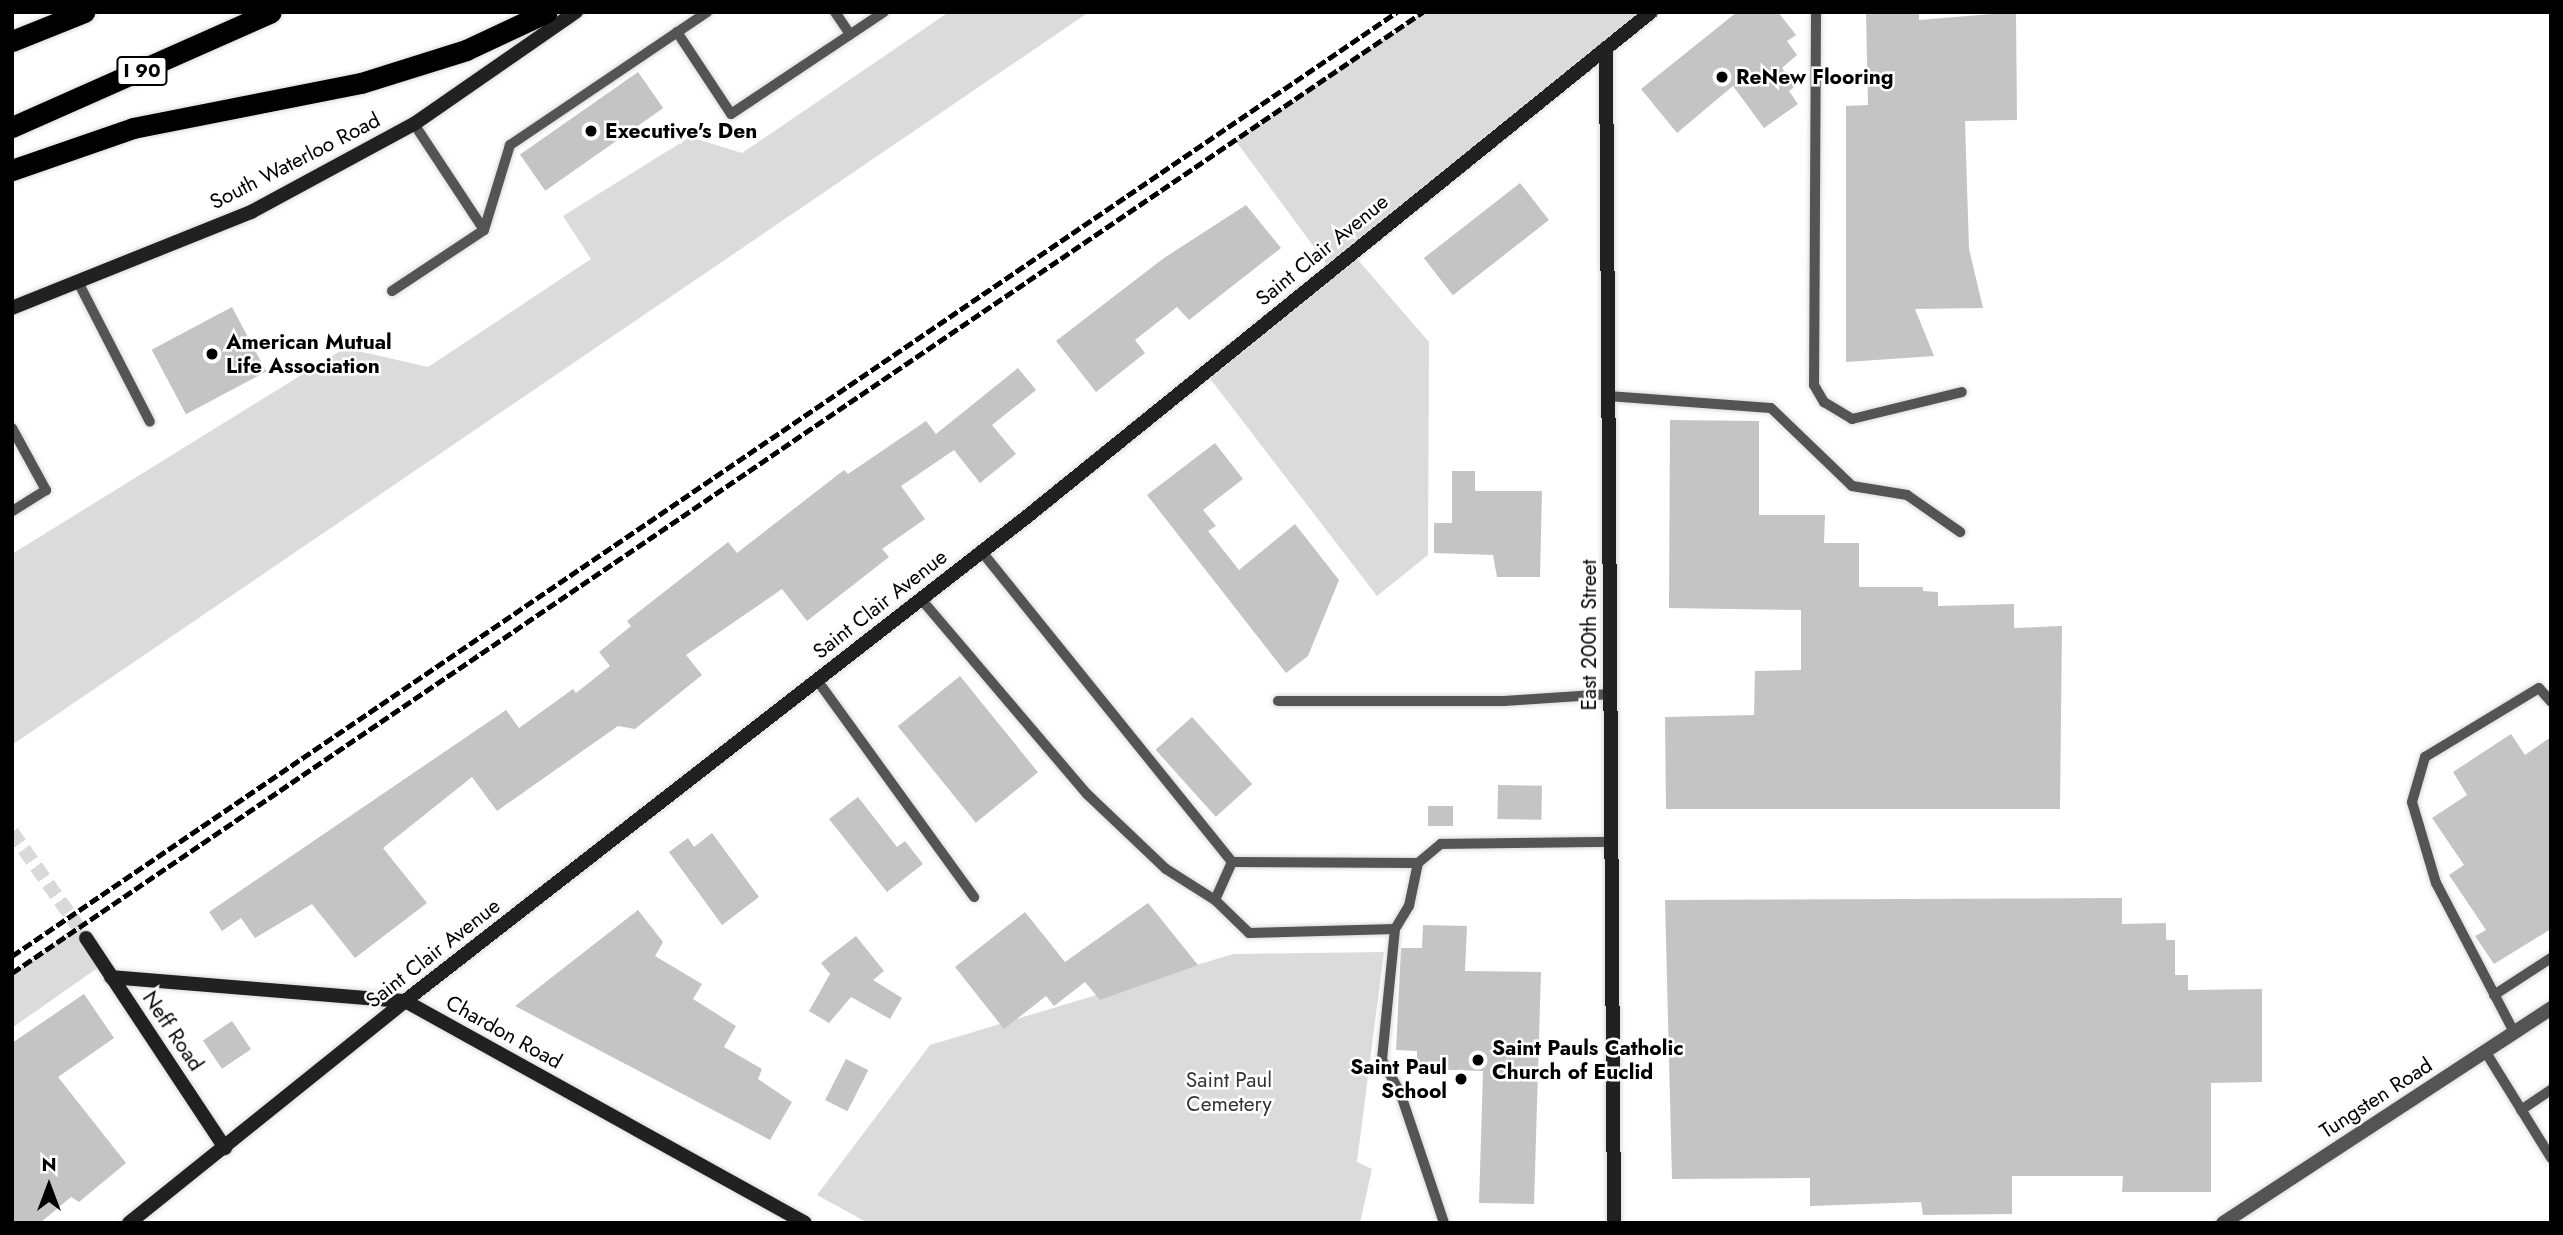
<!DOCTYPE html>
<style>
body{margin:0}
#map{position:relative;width:2563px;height:1235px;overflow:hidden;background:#fff;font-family:Jost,sans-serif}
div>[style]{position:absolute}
.green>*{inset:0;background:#dbdbdb}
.building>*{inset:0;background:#c4c4c4;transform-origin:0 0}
.secondary-tunnel>*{height:14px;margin-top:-7px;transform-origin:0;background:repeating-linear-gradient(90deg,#d9d9d9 0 14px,transparent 0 21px)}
.roads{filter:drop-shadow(0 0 2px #dbdbdb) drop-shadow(0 0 2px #dbdbdb)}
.lane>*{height:10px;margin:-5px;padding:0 5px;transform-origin:5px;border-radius:5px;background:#545454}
.street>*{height:14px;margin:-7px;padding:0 7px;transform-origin:7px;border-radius:7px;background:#545454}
.secondary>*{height:14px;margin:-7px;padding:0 7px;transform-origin:7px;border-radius:7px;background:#212121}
.highway>*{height:21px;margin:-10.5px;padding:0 10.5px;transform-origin:10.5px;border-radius:10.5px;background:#000}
.rail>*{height:5px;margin-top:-2.5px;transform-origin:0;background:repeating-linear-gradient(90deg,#000 0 10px,transparent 0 13.5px)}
.dots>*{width:19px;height:19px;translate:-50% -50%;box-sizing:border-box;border:4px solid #fff;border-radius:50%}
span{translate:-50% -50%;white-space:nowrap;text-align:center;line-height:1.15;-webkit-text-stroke:5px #fff;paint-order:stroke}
.shield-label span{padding:2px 5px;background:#fff;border:2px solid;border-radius:5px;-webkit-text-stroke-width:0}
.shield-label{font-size:19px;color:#000;font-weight:700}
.poi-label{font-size:21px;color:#000;font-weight:700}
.left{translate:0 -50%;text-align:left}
.right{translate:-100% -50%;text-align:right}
.street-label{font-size:21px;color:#000}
.park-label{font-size:21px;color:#323232}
.frame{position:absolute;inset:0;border:14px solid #000;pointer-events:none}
.north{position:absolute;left:14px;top:1151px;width:70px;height:70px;-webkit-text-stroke:5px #fff;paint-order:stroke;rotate:0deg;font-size:19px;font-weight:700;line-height:28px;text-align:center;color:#000}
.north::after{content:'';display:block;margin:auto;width:24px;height:32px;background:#000;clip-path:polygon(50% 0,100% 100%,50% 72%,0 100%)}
</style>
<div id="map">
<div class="green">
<i style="clip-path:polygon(949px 12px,1089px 12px,12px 745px,12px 554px,345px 348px,428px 367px,591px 259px,563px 216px,690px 137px,742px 153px)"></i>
<i style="clip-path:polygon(1423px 12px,1651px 12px,1352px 253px,1429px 342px,1428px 555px,1377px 596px,1205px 372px,1331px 270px,1235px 140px)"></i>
<i style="clip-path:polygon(80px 926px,103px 964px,12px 1028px,12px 973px)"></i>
<i style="clip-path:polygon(1384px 952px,1357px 1162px,1372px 1169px,1360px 1223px,868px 1223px,817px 1195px,930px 1045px,1233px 954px)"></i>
</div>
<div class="building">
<i style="clip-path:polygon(1737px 12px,1778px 12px,1796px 35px,1787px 41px,1797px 55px,1782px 68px,1796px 86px,1789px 91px,1798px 104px,1764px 128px,1733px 86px,1677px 133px,1641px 89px)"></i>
<i style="clip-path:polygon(1866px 12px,1919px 12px,1919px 20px,2016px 12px,2017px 120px,1965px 121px,1969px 249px,1983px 308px,1915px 309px,1934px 356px,1846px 362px,1846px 106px,1868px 105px)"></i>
<i style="left:638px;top:72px;width:44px;height:144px;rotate:55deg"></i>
<i style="left:1520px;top:183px;width:47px;height:122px;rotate:52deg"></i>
<i style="clip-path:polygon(1246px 205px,1281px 248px,1189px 320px,1177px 307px,1135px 340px,1145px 353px,1096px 392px,1056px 341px,1164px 258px)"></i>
<i style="left:232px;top:307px;width:73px;height:91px;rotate:62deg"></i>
<i style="clip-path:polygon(1018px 368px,1036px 390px,992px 425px,1016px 454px,980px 483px,954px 450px,901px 486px,925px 519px,882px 549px,889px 557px,807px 621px,782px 589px,686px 655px,702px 675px,635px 729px,618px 726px,497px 811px,472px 777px,383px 848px,427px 903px,355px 958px,312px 904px,255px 938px,241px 918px,222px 931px,209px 912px,506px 710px,519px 728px,573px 689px,576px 693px,610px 666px,599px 652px,631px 626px,627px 621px,728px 542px,737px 553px,844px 470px,848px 474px,926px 421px,936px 434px)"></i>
<i style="clip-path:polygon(1670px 420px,1759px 421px,1759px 515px,1825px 515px,1824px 543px,1859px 543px,1859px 587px,1923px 587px,1923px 591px,1938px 592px,1938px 606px,2014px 604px,2014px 628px,2062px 626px,2060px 809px,1666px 809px,1665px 717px,1754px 715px,1755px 671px,1801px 670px,1801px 610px,1669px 608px)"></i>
<i style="clip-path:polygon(1215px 443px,1243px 479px,1203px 510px,1216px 526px,1208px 531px,1239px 570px,1295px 524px,1339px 580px,1308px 656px,1286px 673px,1147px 495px)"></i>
<i style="clip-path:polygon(1452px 471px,1475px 471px,1475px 491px,1542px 491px,1540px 577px,1497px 577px,1493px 555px,1434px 553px,1434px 523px,1452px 523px)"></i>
<i style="left:960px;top:676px;width:124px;height:80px;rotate:51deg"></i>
<i style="left:1192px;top:717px;width:90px;height:49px;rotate:48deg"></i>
<i style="clip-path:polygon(2511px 734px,2525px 755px,2551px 737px,2551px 929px,2494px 964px,2475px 936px,2486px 930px,2449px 875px,2464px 865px,2432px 818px,2467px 795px,2453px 772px)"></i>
<i style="left:1498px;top:785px;width:44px;height:34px;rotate:1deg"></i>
<i style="clip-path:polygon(858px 797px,897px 847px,905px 841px,923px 864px,887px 892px,829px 819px)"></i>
<i style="left:1428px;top:806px;width:25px;height:20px"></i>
<i style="clip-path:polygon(712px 833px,759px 897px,722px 925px,669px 852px,688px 838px,694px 847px)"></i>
<i style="clip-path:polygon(2122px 898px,2122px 924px,2166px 923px,2166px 940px,2175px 940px,2175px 975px,2188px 975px,2188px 990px,2262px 989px,2262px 1082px,2211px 1083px,2211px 1192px,2122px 1192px,2123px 1176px,2012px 1176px,2012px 1214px,1923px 1215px,1921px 1202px,1810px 1206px,1810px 1178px,1672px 1179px,1665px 900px)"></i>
<i style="clip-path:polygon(1148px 903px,1198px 965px,1100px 1000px,1085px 982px,1054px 1006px,1046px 996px,1004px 1029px,955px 967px,1025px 912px,1065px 962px)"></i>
<i style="clip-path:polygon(638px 910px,663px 942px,655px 956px,702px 984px,693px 999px,736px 1026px,724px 1047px,762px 1069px,758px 1079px,792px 1102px,770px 1140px,515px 1006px)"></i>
<i style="clip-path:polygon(1423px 925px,1467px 926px,1465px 971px,1541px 972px,1534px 1204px,1479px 1203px,1483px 1071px,1417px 1069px,1417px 1051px,1396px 1050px,1401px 948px,1422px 948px)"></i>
<i style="clip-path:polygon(856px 936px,884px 971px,873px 980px,902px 998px,890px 1019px,851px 997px,829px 1023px,809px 1011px,830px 974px,821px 963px)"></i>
<i style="clip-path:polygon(84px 994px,114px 1038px,58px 1077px,126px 1163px,79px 1202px,71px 1197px,40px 1223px,12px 1223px,12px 1043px)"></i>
<i style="left:232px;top:1021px;width:34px;height:35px;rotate:56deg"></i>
<i style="left:846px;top:1059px;width:25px;height:46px;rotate:27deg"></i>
</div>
<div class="secondary-tunnel">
<i style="left:12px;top:832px;width:129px;rotate:55.1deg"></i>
</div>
<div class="roads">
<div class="lane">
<i style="left:835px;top:12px;width:27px;rotate:56deg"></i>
<i style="left:1816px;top:12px;width:373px;rotate:90.3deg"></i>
<i style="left:1814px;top:385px;width:20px;rotate:60deg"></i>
<i style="left:1824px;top:402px;width:33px;rotate:31deg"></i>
<i style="left:1852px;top:419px;width:113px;rotate:-13.8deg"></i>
<i style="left:677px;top:32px;width:98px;rotate:56.6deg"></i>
<i style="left:731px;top:114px;width:184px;rotate:-33.7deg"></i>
<i style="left:484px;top:230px;width:89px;rotate:-73deg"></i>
<i style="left:510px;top:145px;width:238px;rotate:-34deg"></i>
<i style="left:78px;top:282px;width:157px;rotate:62.8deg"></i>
<i style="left:392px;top:291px;width:110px;rotate:-33.5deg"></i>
<i style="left:484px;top:230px;width:127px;rotate:-123.4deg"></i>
<i style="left:1608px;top:396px;width:163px;rotate:4.2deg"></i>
<i style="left:1771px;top:408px;width:112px;rotate:43.9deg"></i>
<i style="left:1852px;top:486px;width:56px;rotate:9.3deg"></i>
<i style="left:1907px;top:495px;width:65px;rotate:34.9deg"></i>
<i style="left:12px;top:428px;width:71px;rotate:61.3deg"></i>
<i style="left:46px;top:490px;width:40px;rotate:148deg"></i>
<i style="left:982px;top:552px;width:398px;rotate:51.1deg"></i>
<i style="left:1232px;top:862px;width:186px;rotate:0.3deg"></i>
<i style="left:921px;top:599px;width:256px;rotate:49.6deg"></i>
<i style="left:1087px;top:794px;width:109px;rotate:43.5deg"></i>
<i style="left:1166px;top:869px;width:58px;rotate:32.3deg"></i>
<i style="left:1215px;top:900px;width:47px;rotate:44.1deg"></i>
<i style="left:1249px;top:933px;width:146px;rotate:-1.6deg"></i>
<i style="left:1395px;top:929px;width:27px;rotate:-59deg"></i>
<i style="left:1409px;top:906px;width:44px;rotate:-78.2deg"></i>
<i style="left:1418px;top:863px;width:30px;rotate:-40deg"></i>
<i style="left:1441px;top:844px;width:170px;rotate:-0.7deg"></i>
<i style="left:817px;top:680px;width:268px;rotate:54.1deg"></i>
<i style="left:1278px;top:701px;width:226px"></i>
<i style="left:1504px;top:701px;width:106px;rotate:-3.8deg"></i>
<i style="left:1215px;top:900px;width:42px;rotate:-65.9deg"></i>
<i style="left:1395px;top:929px;width:132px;rotate:95.7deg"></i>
<i style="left:1382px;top:1060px;width:37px;rotate:61deg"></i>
<i style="left:1400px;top:1092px;width:138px;rotate:71.4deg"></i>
<i style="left:2494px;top:995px;width:68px;rotate:-33deg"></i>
<i style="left:2514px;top:1032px;width:168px;rotate:-117.6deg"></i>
<i style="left:2436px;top:883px;width:84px;rotate:-106.5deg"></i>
<i style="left:2412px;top:802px;width:47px;rotate:-73.9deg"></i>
<i style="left:2425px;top:757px;width:133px;rotate:-31.2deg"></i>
<i style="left:2539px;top:688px;width:18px;rotate:49deg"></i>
<i style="left:2485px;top:1051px;width:126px;rotate:58.3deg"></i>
<i style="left:2521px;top:1110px;width:36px;rotate:-34deg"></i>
</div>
<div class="street">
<i style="left:2223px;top:1223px;width:392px;rotate:-33.2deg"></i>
</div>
<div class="secondary">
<i style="left:1606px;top:48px;width:1175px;rotate:89.61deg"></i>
<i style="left:12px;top:308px;width:258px;rotate:-21.9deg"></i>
<i style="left:251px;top:212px;width:185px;rotate:-28.4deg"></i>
<i style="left:414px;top:124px;width:197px;rotate:-34.7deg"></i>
<i style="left:86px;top:938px;width:252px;rotate:56.5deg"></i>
<i style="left:111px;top:977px;width:295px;rotate:4.7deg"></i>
<i style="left:405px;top:1001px;width:457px;rotate:29deg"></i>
<i style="left:129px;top:1223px;width:354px;rotate:-38.8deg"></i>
<i style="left:405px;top:1001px;width:785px;rotate:-37.91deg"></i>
<i style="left:1024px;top:519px;width:806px;rotate:-38.96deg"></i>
</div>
<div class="highway">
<i style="left:12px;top:41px;width:78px;rotate:-21.9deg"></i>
<i style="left:12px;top:127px;width:283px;rotate:-23.9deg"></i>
<i style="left:12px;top:170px;width:128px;rotate:-19.1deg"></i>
<i style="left:133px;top:128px;width:232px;rotate:-11.2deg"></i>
<i style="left:361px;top:83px;width:110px;rotate:-17.4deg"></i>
<i style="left:466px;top:50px;width:89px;rotate:-25.1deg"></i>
</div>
</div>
<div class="rail">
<i style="left:12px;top:956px;width:1676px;rotate:-34.28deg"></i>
<i style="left:12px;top:973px;width:1707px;rotate:-34.26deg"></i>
</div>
<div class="dots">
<i style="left:1722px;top:77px;background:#000"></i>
<i style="left:591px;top:131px;background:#000"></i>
<i style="left:212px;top:354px;background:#000"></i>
<i style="left:1478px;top:1060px;background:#000"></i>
<i style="left:1461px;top:1079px;background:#000"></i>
</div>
<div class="shield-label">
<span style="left:142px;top:71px">I 90</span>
</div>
<div class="poi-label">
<span class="left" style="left:1736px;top:77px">ReNew Flooring</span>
<span class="left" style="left:605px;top:131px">Executive's Den</span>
<span class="left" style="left:226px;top:354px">American Mutual<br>Life Association</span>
<span class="left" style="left:1492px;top:1060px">Saint Pauls Catholic<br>Church of Euclid</span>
<span class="right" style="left:1447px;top:1079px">Saint Paul<br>School</span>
</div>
<div class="street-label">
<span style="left:295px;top:161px;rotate:-27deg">South Waterloo Road</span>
<span style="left:1322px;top:250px;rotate:-39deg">Saint Clair Avenue</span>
<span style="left:880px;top:604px;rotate:-38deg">Saint Clair Avenue</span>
<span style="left:1589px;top:635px;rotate:-90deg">East 200th Street</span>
<span style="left:433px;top:953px;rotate:-38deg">Saint Clair Avenue</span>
<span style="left:173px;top:1031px;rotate:56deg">Neff Road</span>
<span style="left:504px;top:1032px;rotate:29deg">Chardon Road</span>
<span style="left:2376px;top:1098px;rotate:-33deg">Tungsten Road</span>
</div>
<div class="park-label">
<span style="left:1229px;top:1092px">Saint Paul<br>Cemetery</span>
</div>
<div class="frame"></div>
<div class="north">N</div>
</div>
